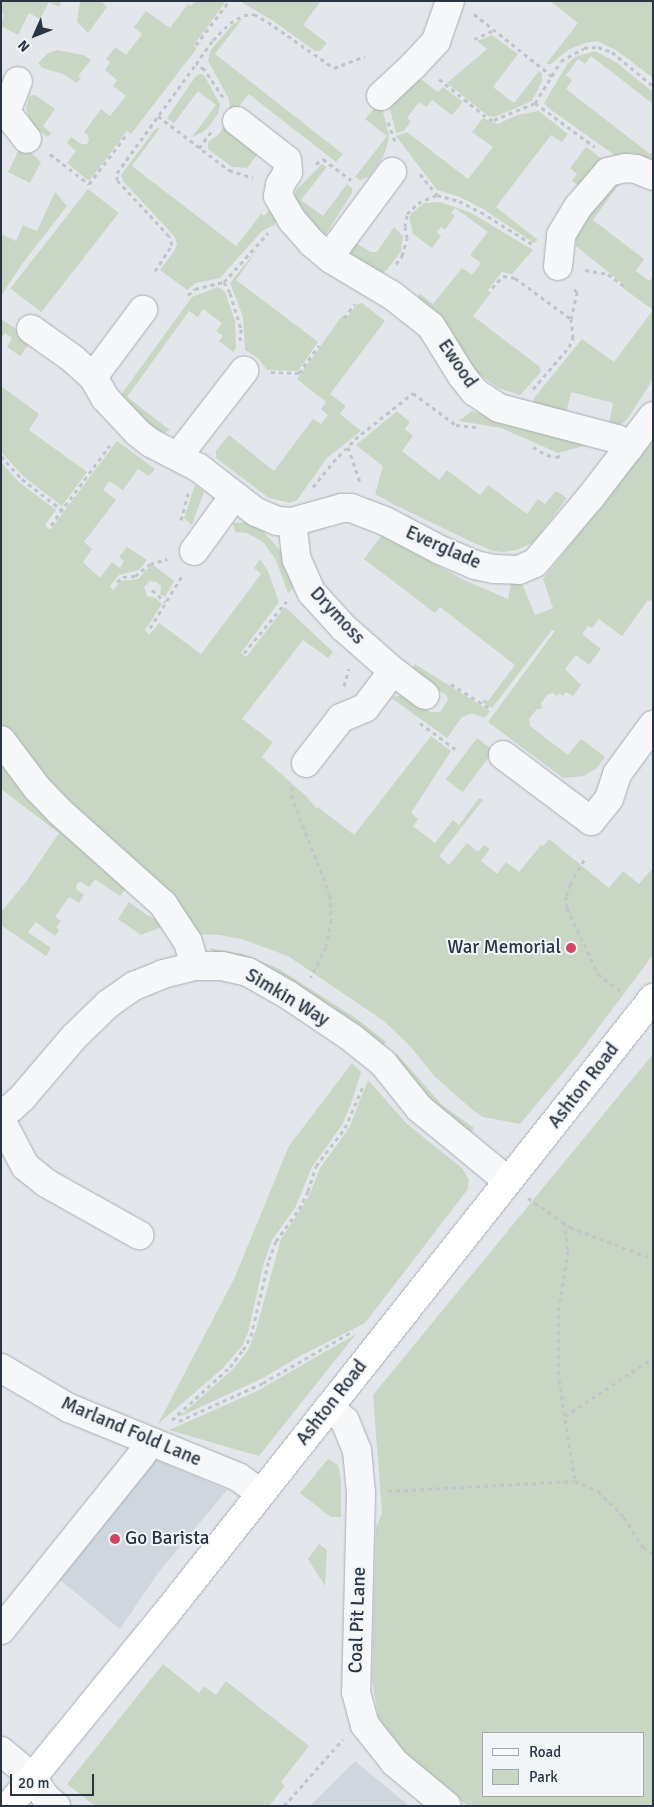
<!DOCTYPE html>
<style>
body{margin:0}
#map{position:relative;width:654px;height:1807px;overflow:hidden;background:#e3e7eb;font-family:Signika,sans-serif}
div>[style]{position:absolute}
.built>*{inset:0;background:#d0d6dd}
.green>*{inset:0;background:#c9d6c3;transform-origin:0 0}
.path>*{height:3px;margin-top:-1.5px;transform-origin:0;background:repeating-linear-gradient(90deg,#c1c5ca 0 4px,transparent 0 8px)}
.roads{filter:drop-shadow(0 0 1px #a8aeb6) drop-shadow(0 0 1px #a8aeb6)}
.minor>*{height:28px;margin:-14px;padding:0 14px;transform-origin:14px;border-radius:14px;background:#f6f7f9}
.highway>*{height:28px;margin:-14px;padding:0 14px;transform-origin:14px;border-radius:14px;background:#fff}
.dots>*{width:14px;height:14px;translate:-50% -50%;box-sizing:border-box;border:2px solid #f2f5f8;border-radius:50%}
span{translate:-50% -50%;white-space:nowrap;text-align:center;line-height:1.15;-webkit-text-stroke:4px #f2f5f8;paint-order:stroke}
.street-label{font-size:19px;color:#2a3544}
.poi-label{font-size:19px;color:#2a3544}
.right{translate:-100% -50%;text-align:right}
.left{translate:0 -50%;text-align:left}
.frame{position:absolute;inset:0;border:2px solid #2a3544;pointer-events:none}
.legend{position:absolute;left:482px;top:1732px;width:162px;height:65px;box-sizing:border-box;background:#f2f5f8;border:1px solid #a2a8b0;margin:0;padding:6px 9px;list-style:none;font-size:15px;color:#2a3544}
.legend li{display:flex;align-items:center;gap:10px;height:25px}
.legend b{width:25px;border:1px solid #a2a8b0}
.north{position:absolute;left:10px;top:10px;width:50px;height:50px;-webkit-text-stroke:4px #f2f5f8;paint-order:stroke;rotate:226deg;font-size:14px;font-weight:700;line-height:20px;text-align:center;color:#2a3544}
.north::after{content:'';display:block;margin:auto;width:18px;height:22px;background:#2a3544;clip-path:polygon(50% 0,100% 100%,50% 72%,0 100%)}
.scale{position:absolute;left:10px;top:1774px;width:84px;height:22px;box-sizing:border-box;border:2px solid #2a3544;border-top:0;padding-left:6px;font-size:15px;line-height:18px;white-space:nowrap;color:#2a3544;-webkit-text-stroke:4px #f2f5f8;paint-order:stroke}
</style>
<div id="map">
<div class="built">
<i style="clip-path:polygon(150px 1457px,227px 1490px,158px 1573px,120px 1629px,55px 1576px)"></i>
<i style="clip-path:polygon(355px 1761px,409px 1806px,310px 1806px)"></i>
</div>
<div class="green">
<i style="clip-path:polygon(1px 1px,62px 1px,59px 7px,49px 2px,40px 19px,29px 13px,18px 35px,1px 26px,4px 14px,1px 12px)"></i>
<i style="clip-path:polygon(80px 1px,101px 1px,107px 7px,88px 33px,77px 22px)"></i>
<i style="clip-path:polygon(195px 1px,226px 1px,194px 45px,197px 48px,184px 65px,131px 134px,127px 131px,89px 181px,67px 163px,76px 151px,67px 143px,71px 137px,81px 144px,87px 144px,89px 140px,88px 135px,84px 132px,101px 109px,110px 116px,126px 96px,113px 86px,117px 80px,105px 70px,110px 62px,106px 59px,115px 47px,126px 55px,142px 34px,134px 27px,146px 11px,170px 28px,188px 4px,191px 6px)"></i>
<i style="clip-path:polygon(240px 1px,321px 1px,303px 25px,327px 43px,320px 51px,315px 51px,273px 21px)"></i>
<i style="clip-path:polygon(550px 1px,653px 1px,653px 78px,616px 50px,597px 41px,585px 43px,568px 50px,551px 64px,546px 64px,578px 23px)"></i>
<i style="clip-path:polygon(243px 18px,215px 54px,343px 154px,336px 162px,249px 94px,236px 110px,226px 116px,230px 107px,229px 99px,208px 61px,210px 51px,232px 25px)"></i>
<i style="clip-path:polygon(492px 35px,518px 54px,493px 87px,514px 103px,539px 71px,542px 73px,542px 81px,532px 101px,495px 117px,488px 116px,447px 83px,487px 49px,477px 41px)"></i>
<i style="clip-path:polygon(57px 50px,83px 55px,91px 60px,78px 76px,81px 78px,77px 83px,63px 74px,42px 68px,38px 63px,48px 53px)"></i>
<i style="clip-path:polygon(595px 51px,617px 63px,653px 92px,653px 104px,591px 56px,585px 64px,578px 59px,566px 75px,572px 80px,566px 89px,650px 154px,653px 151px,653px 162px,634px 153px,616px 156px,551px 110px,544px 103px,568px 63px,575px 57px)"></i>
<i style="clip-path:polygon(200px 74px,204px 75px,220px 104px,218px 114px,209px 126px,203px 132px,192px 137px,216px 105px,198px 91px,174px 123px,167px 118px,196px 76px)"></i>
<i style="clip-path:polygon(419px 78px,438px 92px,443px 87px,463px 102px,452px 115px,432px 100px,426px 107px,419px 102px,407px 118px,411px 121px,404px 131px,396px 133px,389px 105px)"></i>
<i style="clip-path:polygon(35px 95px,55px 109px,43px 126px,51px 133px,48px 137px,31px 125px,26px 108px,29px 96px)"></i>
<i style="clip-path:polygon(378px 104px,382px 107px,389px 136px,387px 146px,383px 157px,369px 177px,360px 180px,355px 177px,387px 136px,365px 119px)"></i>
<i style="clip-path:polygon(539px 111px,568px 134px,562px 142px,551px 135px,496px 207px,538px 240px,534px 243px,483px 209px,460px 197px,437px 190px,396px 136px,407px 132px,468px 179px,493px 147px,472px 132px,483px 118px,498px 124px,517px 115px)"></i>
<i style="clip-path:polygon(224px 126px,259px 152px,247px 168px,232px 167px,208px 149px,208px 142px,219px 134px)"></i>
<i style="clip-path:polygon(160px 128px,132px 166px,236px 246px,261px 214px,264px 216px,274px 203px,278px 219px,274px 225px,262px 231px,220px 278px,196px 283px,187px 290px,160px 270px,175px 250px,177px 244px,175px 237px,123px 181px,121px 175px,155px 129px)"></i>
<i style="clip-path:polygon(586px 147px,606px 162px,581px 188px,572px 181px,577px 174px,570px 168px)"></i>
<i style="clip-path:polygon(20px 148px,28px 150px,41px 162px,30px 183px,8px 172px)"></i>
<i style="clip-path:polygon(322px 164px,327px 167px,301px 200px,323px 216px,347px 184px,352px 188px,352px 193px,326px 234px,320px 237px,292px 209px,296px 190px)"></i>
<i style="clip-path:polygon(622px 180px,593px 220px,644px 259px,636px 271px,649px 281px,653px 276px,653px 379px,627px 420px,620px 425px,609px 424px,613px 403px,571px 392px,566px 414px,533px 407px,534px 398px,582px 339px,614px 362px,653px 310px,623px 288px,624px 285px,576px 246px,576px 232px,609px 188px)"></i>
<i style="left:88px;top:189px;width:39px;height:126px;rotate:38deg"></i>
<i style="clip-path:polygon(55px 192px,67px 206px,22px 264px,1px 296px,1px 234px,16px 241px,23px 225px,37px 231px)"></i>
<i style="clip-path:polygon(440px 202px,471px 213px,533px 250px,512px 274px,502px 272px,488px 290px,491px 293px,473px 316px,540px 367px,541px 372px,520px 395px,498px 388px,475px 371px,413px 302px,420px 294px,433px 304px,462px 268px,472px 275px,481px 263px,470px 255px,488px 232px,455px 208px,451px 213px,455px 216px,445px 230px,441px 227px,437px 232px,441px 236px,432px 248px,413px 234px,409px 218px,411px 214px,424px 203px)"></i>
<i style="clip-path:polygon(394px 227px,403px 236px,401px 251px,387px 270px,382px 273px,344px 256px,351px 240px,371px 252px,377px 252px)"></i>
<i style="clip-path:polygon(260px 246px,236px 280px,318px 342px,298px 371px,267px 370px,259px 359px,245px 350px,243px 317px,230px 283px)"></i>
<i style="clip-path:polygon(218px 287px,225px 292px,235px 321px,236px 348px,233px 352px,219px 341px,223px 336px,216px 331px,222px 323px,203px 309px,198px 317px,189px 311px,127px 397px,170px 430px,160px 435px,154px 434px,120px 396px,192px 297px)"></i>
<i style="clip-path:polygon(362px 303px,385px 321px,330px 394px,346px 406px,340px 414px,361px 431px,327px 458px,297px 500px,290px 503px,269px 498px,216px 458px,216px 451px,229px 435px,274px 471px,313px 419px,321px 424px,328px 415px,321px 409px,326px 402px,297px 379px,342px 316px,346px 319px,357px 304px)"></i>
<i style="clip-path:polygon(1px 319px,32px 340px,20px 356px,7px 347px,12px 338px,5px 333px,1px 338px)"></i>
<i style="clip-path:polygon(1px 386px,39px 414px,29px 430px,87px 472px,62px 506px,24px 477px,1px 452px)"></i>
<i style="clip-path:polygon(397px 411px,410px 422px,405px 429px,413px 436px,402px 451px,439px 480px,447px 470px,480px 495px,488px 485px,527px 514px,538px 499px,545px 504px,556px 491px,567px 498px,533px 543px,516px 550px,504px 552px,493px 551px,474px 543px,395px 505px,375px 494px,383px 466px,356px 445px)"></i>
<i style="clip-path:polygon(472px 411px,496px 419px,591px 444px,558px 453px,501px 428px,459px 421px)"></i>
<i style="clip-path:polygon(653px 440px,653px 597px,650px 602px,648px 600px,622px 636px,599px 619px,592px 628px,588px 626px,582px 634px,601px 649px,589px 665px,576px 655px,565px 669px,581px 685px,573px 696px,566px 692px,563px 696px,559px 693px,557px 696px,553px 693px,548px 694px,541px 703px,542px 709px,537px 709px,529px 719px,530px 726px,568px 755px,581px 739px,605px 757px,597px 768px,584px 776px,563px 778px,488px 722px,555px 631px,552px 630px,492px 708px,482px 702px,484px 699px,488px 701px,515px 665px,440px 607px,435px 613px,364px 559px,382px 535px,462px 579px,508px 599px,511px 583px,520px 584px,523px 586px,535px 615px,553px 608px,543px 579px)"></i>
<i style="clip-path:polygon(117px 441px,155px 469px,149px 476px,138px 469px,123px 490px,109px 481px,103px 490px,116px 500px,84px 542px,92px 549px,83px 562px,100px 578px,112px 562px,120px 568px,124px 561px,119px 557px,127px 547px,147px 560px,139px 570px,119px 575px,110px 586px,113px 590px,121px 581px,138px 579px,152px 564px,174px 581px,165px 597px,160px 594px,161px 586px,156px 582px,150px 581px,144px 587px,147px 596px,156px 598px,162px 604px,145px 630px,149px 635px,159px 623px,201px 654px,261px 574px,254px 568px,260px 559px,268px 571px,279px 602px,241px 653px,246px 657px,285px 607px,333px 652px,328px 658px,303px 640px,242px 719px,273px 742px,262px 757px,306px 796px,317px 809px,318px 807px,354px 835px,431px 736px,451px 751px,411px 813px,418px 819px,413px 826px,435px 843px,453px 820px,459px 825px,479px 798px,483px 800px,439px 856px,449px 865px,467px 843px,478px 852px,484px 845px,490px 849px,481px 861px,497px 874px,506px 862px,519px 872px,541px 845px,543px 846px,549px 839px,609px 888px,623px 871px,639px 884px,653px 868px,653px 955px,577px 1056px,520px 1124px,483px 1117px,475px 1112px,434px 1076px,411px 1047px,384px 1021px,288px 956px,242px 939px,219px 935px,195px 934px,70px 808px,7px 734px,1px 725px,1px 462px,19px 482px,56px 510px,45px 525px,50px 530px)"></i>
<i style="clip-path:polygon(195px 485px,204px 492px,192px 525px,184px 518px)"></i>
<i style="clip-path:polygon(247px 522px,261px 529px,281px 551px,297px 585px,288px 593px,276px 560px,263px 542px,247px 533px,235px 532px,233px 523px)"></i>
<i style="clip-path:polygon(415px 664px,490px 711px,485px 718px,472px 713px,462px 717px,447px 738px,390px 697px,405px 695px,430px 712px,440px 712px,448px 700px,447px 696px,411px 670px)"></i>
<i style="left:477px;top:738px;width:21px;height:52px;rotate:37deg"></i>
<i style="clip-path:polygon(1px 761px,128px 886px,120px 896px,95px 879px,89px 887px,80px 882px,77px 883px,76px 889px,84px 895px,79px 903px,69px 897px,55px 917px,61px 921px,56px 927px,59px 930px,55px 936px,36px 922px,28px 932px,51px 948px,46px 956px,1px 925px,1px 912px,26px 882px,59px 833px,1px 789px)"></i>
<i style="clip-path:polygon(129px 902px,147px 915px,167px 925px,141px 935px,118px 919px)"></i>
<i style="clip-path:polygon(209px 948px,243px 954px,279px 969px,357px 1019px,386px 1042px,382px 1047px,238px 958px,213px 952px)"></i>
<i style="clip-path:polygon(397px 1054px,442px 1105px,474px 1128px,471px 1133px,426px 1096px,393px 1057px)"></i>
<i style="clip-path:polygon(evenodd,653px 1054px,653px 1806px,468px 1806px,414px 1762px,391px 1740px,378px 1716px,372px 1680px,376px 1528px,382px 1513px,373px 1395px,653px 1054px,483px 1733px,643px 1733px,643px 1796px,483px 1796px,483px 1733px)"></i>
<i style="clip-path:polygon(352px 1063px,361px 1072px,351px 1104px,342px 1125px,312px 1167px,295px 1208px,272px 1240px,263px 1266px,248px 1333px,242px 1346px,222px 1369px,158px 1424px,234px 1279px,289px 1146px)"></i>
<i style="clip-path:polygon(368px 1080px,407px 1124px,462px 1168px,469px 1180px,468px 1189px,365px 1323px,300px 1356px,263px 1378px,179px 1417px,233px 1369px,248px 1350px,256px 1330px,281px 1239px,309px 1196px,320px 1168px,349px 1128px)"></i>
<i style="clip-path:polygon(356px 1334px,259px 1456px,169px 1430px,257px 1391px)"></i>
<i style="clip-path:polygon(328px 1459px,338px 1465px,341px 1479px,341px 1517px,331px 1517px,300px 1493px)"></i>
<i style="clip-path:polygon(319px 1544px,327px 1550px,325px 1586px,308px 1559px)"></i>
<i style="clip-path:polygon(163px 1664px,199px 1693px,204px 1686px,216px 1695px,226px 1681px,309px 1746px,281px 1782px,285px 1786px,269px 1806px,95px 1806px,67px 1784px)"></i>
</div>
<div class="path">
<i style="left:474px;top:14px;width:100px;rotate:38.5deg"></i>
<i style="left:474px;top:39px;width:22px;rotate:-24deg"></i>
<i style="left:196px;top:45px;width:55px;rotate:-53.1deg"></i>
<i style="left:439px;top:79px;width:64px;rotate:38.7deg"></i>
<i style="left:489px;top:119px;width:5px;rotate:11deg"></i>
<i style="left:494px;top:120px;width:44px;rotate:-22.5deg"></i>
<i style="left:535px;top:103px;width:49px;rotate:-58.2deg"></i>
<i style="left:561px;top:61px;width:26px;rotate:-29deg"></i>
<i style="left:584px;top:48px;width:14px;rotate:-4deg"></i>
<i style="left:598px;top:47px;width:15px;rotate:20deg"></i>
<i style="left:612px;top:52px;width:53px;rotate:39.7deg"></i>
<i style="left:223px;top:97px;width:34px;rotate:-124deg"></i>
<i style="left:204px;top:69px;width:9px;rotate:-148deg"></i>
<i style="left:196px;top:64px;width:29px;rotate:-55deg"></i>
<i style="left:213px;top:40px;width:24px;rotate:-45deg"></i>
<i style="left:230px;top:23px;width:16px;rotate:-30deg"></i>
<i style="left:244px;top:15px;width:10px;rotate:-6deg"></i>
<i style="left:254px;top:14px;width:16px;rotate:30deg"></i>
<i style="left:268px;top:22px;width:80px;rotate:34.9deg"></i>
<i style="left:334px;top:68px;width:33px;rotate:-21deg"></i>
<i style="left:535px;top:103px;width:74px;rotate:36.3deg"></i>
<i style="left:158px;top:116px;width:89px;rotate:37.3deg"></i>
<i style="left:229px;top:170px;width:25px;rotate:18deg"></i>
<i style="left:388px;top:122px;width:23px;rotate:70deg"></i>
<i style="left:199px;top:148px;width:21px;rotate:-53deg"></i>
<i style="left:50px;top:154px;width:49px;rotate:37.6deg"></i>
<i style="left:89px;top:184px;width:63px;rotate:-52.8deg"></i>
<i style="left:316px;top:164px;width:9px;rotate:-36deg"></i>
<i style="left:323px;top:159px;width:35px;rotate:37deg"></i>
<i style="left:420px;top:174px;width:27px;rotate:51deg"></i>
<i style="left:396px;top:264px;width:10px;rotate:-53deg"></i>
<i style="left:402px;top:256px;width:19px;rotate:-74deg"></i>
<i style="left:407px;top:238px;width:11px;rotate:-100deg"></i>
<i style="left:405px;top:227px;width:13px;rotate:-81deg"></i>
<i style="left:407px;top:214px;width:16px;rotate:-45deg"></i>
<i style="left:418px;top:203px;width:21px;rotate:-23deg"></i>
<i style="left:437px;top:195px;width:23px;rotate:15deg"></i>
<i style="left:459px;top:201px;width:25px;rotate:27deg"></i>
<i style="left:481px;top:212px;width:60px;rotate:32.1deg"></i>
<i style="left:585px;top:270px;width:23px;rotate:10deg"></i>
<i style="left:608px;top:274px;width:20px;rotate:37deg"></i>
<i style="left:155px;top:271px;width:31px;rotate:-57deg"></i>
<i style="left:172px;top:245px;width:9px;rotate:-108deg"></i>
<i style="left:169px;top:236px;width:76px;rotate:-132.9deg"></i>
<i style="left:117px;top:180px;width:7px;rotate:-90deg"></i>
<i style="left:117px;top:173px;width:135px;rotate:-54.1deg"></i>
<i style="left:224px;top:282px;width:13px;rotate:61deg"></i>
<i style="left:230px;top:293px;width:38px;rotate:73deg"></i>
<i style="left:241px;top:329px;width:16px;rotate:94deg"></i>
<i style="left:492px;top:288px;width:16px;rotate:-47deg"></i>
<i style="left:503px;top:276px;width:12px;rotate:9deg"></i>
<i style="left:515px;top:278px;width:69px;rotate:36.2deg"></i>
<i style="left:188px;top:295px;width:9px;rotate:-41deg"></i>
<i style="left:195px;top:289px;width:30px;rotate:-14deg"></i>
<i style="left:224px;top:282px;width:66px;rotate:-48.1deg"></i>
<i style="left:344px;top:318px;width:18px;rotate:-52deg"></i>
<i style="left:271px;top:372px;width:28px;rotate:2deg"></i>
<i style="left:299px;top:373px;width:34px;rotate:-54deg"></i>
<i style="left:533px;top:389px;width:55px;rotate:-49.4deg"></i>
<i style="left:569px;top:347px;width:10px;rotate:-66deg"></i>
<i style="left:573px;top:338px;width:19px;rotate:-96deg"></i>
<i style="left:571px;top:319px;width:28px;rotate:-77deg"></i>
<i style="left:577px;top:292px;width:4px;rotate:-135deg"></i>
<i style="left:348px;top:447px;width:37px;rotate:71deg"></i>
<i style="left:533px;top:447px;width:16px;rotate:30deg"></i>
<i style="left:547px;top:455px;width:9px;rotate:13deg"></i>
<i style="left:556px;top:457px;width:8px;rotate:-14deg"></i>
<i style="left:1px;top:456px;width:31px;rotate:48deg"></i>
<i style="left:22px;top:479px;width:51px;rotate:37.8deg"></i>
<i style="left:313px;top:487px;width:32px;rotate:-51deg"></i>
<i style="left:333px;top:462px;width:32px;rotate:-46deg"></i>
<i style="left:355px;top:439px;width:74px;rotate:-38.4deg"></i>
<i style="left:413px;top:393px;width:54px;rotate:36.7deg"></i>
<i style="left:456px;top:425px;width:20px;rotate:6deg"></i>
<i style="left:181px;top:520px;width:28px;rotate:-75deg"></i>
<i style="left:51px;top:525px;width:99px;rotate:-53.6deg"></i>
<i style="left:117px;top:582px;width:8px;rotate:-40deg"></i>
<i style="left:123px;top:577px;width:12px;rotate:-5deg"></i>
<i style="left:135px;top:576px;width:19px;rotate:-39deg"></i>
<i style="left:150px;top:564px;width:18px;rotate:-16deg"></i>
<i style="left:152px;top:590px;width:18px;rotate:41deg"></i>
<i style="left:150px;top:628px;width:61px;rotate:-58.4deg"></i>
<i style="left:244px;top:653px;width:67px;rotate:-50.4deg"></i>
<i style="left:451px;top:684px;width:47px;rotate:32deg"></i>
<i style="left:344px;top:686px;width:18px;rotate:-74deg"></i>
<i style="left:420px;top:723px;width:47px;rotate:36.4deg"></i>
<i style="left:292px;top:787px;width:8px;rotate:97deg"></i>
<i style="left:291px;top:795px;width:107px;rotate:68.7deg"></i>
<i style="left:330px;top:895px;width:25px;rotate:88deg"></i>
<i style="left:331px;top:920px;width:27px;rotate:100deg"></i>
<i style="left:326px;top:947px;width:34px;rotate:117deg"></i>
<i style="left:584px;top:860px;width:28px;rotate:120deg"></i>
<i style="left:570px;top:884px;width:13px;rotate:108deg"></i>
<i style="left:566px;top:896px;width:12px;rotate:85deg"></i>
<i style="left:567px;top:908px;width:73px;rotate:64.8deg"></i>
<i style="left:598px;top:974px;width:31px;rotate:37deg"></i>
<i style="left:528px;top:1198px;width:51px;rotate:34.6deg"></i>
<i style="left:570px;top:1227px;width:89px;rotate:21.1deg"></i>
<i style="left:564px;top:1222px;width:29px;rotate:82deg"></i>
<i style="left:568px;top:1251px;width:57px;rotate:99.1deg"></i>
<i style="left:559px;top:1307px;width:73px;rotate:90deg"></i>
<i style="left:559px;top:1380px;width:102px;rotate:81deg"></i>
<i style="left:565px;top:1416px;width:105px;rotate:-33.4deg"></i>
<i style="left:172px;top:1420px;width:79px;rotate:-42.4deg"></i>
<i style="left:230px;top:1367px;width:21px;rotate:-53deg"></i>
<i style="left:243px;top:1350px;width:16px;rotate:-60deg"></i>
<i style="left:251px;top:1336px;width:78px;rotate:-76.7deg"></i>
<i style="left:269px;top:1260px;width:20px;rotate:-70deg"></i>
<i style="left:276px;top:1241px;width:39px;rotate:-54deg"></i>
<i style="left:299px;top:1209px;width:20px;rotate:-63deg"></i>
<i style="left:308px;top:1191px;width:26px;rotate:-72deg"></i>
<i style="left:316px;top:1166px;width:48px;rotate:-52.7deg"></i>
<i style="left:345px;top:1128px;width:48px;rotate:-66.6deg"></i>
<i style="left:179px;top:1421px;width:92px;rotate:-24.3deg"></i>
<i style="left:263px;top:1383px;width:104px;rotate:-30deg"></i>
<i style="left:388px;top:1491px;width:187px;rotate:-3.1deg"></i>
<i style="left:575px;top:1481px;width:25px;rotate:23deg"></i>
<i style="left:598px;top:1491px;width:37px;rotate:45deg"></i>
<i style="left:624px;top:1517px;width:36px;rotate:58deg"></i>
<i style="left:643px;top:1547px;width:12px;rotate:31deg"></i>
<i style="left:284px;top:1806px;width:89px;rotate:-48.6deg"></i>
</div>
<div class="roads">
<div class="minor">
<i style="left:381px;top:96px;width:44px;rotate:-43.2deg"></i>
<i style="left:413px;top:66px;width:34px;rotate:-47deg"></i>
<i style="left:436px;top:41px;width:42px;rotate:-70.7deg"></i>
<i style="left:6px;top:112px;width:34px;rotate:52deg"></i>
<i style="left:6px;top:112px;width:33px;rotate:-69deg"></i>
<i style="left:237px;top:121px;width:63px;rotate:38deg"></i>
<i style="left:287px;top:160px;width:12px;rotate:85deg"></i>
<i style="left:288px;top:172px;width:15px;rotate:122deg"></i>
<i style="left:280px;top:185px;width:11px;rotate:100deg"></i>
<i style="left:278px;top:196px;width:28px;rotate:60deg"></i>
<i style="left:292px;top:220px;width:30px;rotate:49deg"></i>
<i style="left:312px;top:243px;width:25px;rotate:40deg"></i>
<i style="left:331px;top:259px;width:72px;rotate:30.8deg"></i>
<i style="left:393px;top:296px;width:48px;rotate:38.3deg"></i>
<i style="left:431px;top:326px;width:59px;rotate:58.2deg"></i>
<i style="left:462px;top:376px;width:21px;rotate:51deg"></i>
<i style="left:475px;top:392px;width:29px;rotate:34deg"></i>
<i style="left:499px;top:408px;width:122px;rotate:14.7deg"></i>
<i style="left:617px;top:439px;width:15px;rotate:37deg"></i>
<i style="left:329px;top:257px;width:106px;rotate:-53.5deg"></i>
<i style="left:558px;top:266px;width:31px;rotate:-84deg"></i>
<i style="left:561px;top:235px;width:33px;rotate:-59deg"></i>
<i style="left:578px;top:207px;width:46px;rotate:-49.4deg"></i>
<i style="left:608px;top:172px;width:18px;rotate:-13deg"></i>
<i style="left:626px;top:168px;width:10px;rotate:6deg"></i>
<i style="left:636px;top:169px;width:18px;rotate:22deg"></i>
<i style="left:31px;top:329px;width:52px;rotate:35.5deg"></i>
<i style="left:73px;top:359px;width:27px;rotate:42deg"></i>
<i style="left:93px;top:377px;width:24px;rotate:60deg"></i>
<i style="left:105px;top:398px;width:48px;rotate:46.7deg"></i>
<i style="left:138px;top:433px;width:16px;rotate:38deg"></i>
<i style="left:151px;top:443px;width:54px;rotate:27.5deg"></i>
<i style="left:199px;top:468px;width:72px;rotate:37.7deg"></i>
<i style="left:256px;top:512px;width:23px;rotate:23deg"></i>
<i style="left:277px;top:521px;width:15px;rotate:4deg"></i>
<i style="left:292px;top:522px;width:52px;rotate:-15.6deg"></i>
<i style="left:342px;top:508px;width:9px"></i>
<i style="left:351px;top:508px;width:36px;rotate:21deg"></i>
<i style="left:385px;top:521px;width:62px;rotate:27.8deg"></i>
<i style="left:440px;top:550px;width:38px;rotate:23deg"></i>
<i style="left:475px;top:565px;width:19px;rotate:12deg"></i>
<i style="left:494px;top:569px;width:25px;rotate:2deg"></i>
<i style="left:519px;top:570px;width:17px;rotate:-24deg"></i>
<i style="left:535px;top:563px;width:85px;rotate:-49.8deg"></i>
<i style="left:590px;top:498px;width:103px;rotate:-52.5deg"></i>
<i style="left:93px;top:377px;width:84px;rotate:-53.3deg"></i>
<i style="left:178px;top:456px;width:108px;rotate:-52.2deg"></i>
<i style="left:292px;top:522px;width:38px;rotate:83deg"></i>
<i style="left:297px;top:560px;width:36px;rotate:66deg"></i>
<i style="left:312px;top:593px;width:47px;rotate:47.6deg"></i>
<i style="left:344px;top:628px;width:65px;rotate:41.3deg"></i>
<i style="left:393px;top:671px;width:40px;rotate:37deg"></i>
<i style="left:194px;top:551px;width:68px;rotate:-54deg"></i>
<i style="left:1px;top:740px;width:60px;rotate:53.1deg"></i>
<i style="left:37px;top:788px;width:32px;rotate:46deg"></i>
<i style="left:59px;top:811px;width:140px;rotate:41.8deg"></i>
<i style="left:163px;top:904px;width:45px;rotate:56.7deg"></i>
<i style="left:188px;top:942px;width:25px;rotate:74deg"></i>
<i style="left:503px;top:755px;width:110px;rotate:36.9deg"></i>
<i style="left:591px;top:821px;width:28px;rotate:-51deg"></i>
<i style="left:609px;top:799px;width:26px;rotate:-72deg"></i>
<i style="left:617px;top:774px;width:61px;rotate:-53.7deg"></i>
<i style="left:306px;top:763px;width:57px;rotate:-52.1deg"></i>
<i style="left:341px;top:718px;width:26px;rotate:-23deg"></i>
<i style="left:365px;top:708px;width:46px;rotate:-52.9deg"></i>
<i style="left:1px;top:1113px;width:11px;rotate:-27deg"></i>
<i style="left:11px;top:1108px;width:15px;rotate:-42deg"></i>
<i style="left:22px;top:1098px;width:80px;rotate:-49.6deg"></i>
<i style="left:74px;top:1037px;width:47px;rotate:-44.1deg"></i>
<i style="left:108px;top:1004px;width:32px;rotate:-35deg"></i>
<i style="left:134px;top:986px;width:31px;rotate:-22deg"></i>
<i style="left:163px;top:974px;width:33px;rotate:-14deg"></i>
<i style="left:195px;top:966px;width:27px"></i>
<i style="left:222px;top:966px;width:27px;rotate:13deg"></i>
<i style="left:248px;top:972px;width:46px;rotate:29.9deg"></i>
<i style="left:288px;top:995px;width:77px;rotate:33.9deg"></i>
<i style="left:352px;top:1038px;width:40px;rotate:39deg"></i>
<i style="left:383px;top:1063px;width:58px;rotate:51.3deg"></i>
<i style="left:419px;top:1108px;width:115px;rotate:39.4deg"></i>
<i style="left:1px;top:1120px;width:52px;rotate:62.4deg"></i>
<i style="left:25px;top:1166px;width:27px;rotate:39deg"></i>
<i style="left:46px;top:1183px;width:107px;rotate:29.2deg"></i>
<i style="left:1px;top:1368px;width:79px;rotate:30.5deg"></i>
<i style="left:69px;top:1408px;width:183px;rotate:22.2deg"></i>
<i style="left:238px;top:1477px;width:28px;rotate:35deg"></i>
<i style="left:329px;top:1407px;width:21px;rotate:41deg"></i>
<i style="left:345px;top:1421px;width:31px;rotate:68deg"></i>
<i style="left:357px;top:1450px;width:43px;rotate:84.7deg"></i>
<i style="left:361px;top:1493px;width:199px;rotate:91.4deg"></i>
<i style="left:356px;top:1692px;width:34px;rotate:75deg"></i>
<i style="left:365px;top:1725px;width:48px;rotate:51.7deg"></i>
<i style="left:395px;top:1763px;width:67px;rotate:39.6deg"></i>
<i style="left:1px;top:1630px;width:222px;rotate:-51.2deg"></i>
<i style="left:140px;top:1457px;width:19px;rotate:-55deg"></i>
<i style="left:1px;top:1751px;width:40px;rotate:40deg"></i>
<i style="left:32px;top:1777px;width:25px;rotate:56deg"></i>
<i style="left:46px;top:1798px;width:13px;rotate:39deg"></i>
</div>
<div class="highway">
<i style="left:9px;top:1806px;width:247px;rotate:-50.8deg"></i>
<i style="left:165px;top:1615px;width:787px;rotate:-51.66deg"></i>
</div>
</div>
<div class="dots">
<i style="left:571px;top:948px;background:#d44464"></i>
<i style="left:115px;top:1539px;background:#d44464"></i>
</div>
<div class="street-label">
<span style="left:457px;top:364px;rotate:56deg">Ewood</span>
<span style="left:443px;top:548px;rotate:24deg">Everglade</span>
<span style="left:337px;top:616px;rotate:47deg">Drymoss</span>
<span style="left:287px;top:998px;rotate:31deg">Simkin Way</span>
<span style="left:584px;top:1086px;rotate:-52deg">Ashton Road</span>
<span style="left:332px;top:1403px;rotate:-52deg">Ashton Road</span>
<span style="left:131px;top:1432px;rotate:23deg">Marland Fold Lane</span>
<span style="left:358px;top:1620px;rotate:-88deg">Coal Pit Lane</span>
</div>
<div class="poi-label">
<span class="right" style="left:561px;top:948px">War Memorial</span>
<span class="left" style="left:125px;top:1539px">Go Barista</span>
</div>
<div class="frame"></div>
<ul class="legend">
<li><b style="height:6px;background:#f6f7f9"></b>Road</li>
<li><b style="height:14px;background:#c9d6c3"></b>Park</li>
</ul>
<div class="north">N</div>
<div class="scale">20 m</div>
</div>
